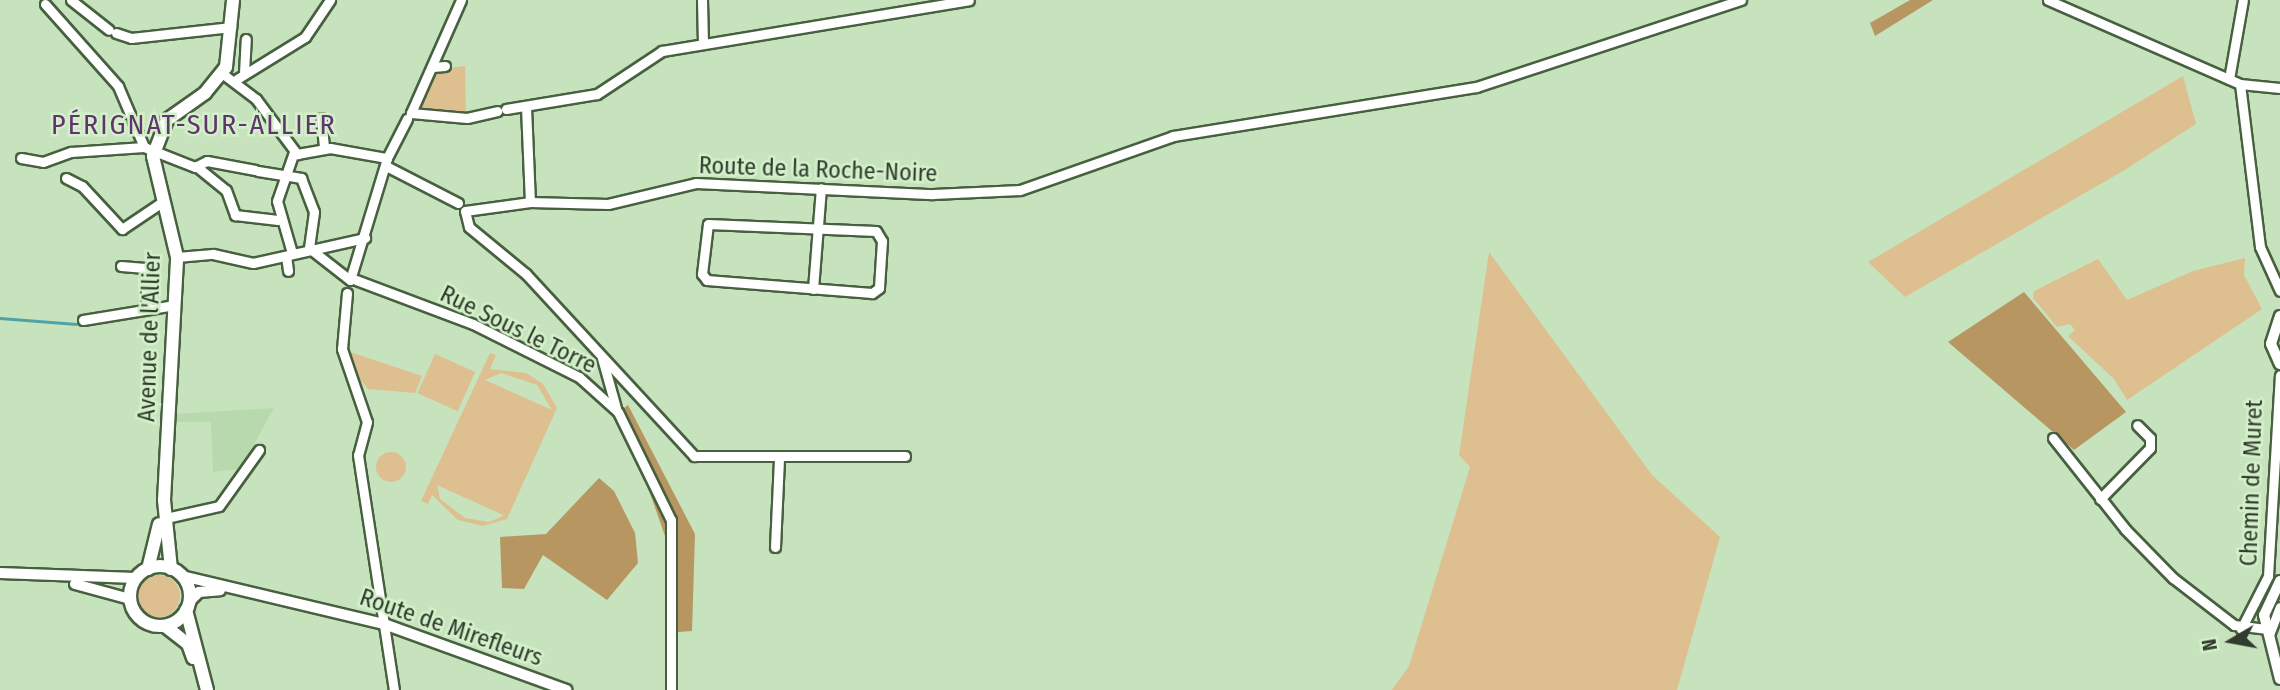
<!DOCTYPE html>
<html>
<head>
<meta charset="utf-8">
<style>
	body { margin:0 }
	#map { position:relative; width:2280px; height:690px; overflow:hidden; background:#c6e3bd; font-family:"Fira Sans Condensed",sans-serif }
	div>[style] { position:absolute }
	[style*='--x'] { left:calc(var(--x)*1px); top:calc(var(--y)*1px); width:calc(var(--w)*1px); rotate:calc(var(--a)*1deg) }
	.built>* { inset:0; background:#b8d9ad }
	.green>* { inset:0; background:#debf90; transform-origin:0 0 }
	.round { border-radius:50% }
	.forest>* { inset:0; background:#b79661 }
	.stream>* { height:2.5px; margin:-1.25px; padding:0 1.25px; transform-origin:1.25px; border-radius:1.25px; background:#4fa3a6 }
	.roads { filter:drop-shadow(2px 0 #47603f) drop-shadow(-2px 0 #47603f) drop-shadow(0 2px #47603f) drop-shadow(0 -2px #47603f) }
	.minor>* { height:9px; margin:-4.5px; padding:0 4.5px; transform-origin:4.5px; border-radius:4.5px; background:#fff }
	.tertiary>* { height:10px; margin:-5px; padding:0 5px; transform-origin:5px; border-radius:5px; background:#fff }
	.secondary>* { height:12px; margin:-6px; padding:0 6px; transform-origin:6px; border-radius:6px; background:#fff }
	.secondary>.ring { margin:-6px; padding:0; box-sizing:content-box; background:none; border:12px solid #fff; border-radius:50% }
	span { translate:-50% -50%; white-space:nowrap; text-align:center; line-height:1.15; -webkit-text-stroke:5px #d3f0ca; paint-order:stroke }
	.street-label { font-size:24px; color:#313c2d }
	.quarter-label { font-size:28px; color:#60356c; letter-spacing:2px }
	.north { position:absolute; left:2196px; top:606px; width:70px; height:70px; -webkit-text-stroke:5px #d3f0ca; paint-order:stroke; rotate:260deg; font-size:19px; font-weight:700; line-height:28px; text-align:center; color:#313c2d }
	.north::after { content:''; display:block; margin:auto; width:24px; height:32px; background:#313c2d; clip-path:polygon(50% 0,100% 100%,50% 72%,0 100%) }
</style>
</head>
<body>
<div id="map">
	<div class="built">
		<div style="clip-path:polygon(274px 408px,240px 469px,213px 472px,211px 422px,176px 422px,176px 414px)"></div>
	</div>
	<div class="green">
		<div style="clip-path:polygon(465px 66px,466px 115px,419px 110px,438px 69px)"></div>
		<div style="clip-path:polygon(2183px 76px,2196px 124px,2123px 171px,1905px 297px,1868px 262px)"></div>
		<div style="clip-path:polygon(1489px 252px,1652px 475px,1720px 537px,1677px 690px,1392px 690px,1409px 666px,1470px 467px,1459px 455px)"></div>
		<div style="clip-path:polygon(2245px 258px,2244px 275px,2262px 309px,2127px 400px,2114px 379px,2068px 336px,2075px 330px,2070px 324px,2057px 327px,2033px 298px,2034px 291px,2098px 259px,2127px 300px,2193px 271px)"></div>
		<div style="clip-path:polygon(347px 351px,422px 376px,415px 393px,368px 389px,351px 368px)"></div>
		<div style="clip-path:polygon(evenodd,490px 353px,496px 355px,490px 369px,526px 373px,543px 384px,557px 408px,507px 519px,483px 526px,458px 520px,432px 495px,428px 504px,421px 501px,490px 353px,501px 373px,537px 385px,552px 410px,485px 380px,501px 373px,490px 353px,437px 485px,503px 515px,503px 516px,489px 522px,465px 518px,440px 499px,437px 485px)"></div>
		<div style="left:435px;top:354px;width:44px;height:43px;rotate:24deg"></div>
		<div class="round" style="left:376px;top:452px;width:30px;height:30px"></div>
		<div class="round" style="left:138px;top:575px;width:42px;height:42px"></div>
	</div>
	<div class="forest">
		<div style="clip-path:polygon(1910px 0,1933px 0,1875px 36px,1870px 23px)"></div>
		<div style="clip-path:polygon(2024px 292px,2126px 412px,2074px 450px,1948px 342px)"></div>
		<div style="clip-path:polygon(628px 405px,695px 534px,692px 631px,667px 633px,665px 536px,621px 410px)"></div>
		<div style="clip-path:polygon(599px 478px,614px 491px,635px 533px,638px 563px,607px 600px,543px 555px,524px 589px,502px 588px,500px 537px,546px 534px)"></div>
	</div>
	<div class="stream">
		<div style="--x:0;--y:318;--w:76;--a:4.5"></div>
	</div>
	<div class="roads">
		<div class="minor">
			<div style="--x:71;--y:0;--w:48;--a:38.3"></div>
			<div style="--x:461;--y:0;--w:124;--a:113.9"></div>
			<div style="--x:411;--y:113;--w:56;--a:5.1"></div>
			<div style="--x:467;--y:118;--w:31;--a:-13"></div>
			<div style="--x:702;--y:0;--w:44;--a:88.7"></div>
			<div style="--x:2048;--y:0;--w:210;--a:23.6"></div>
			<div style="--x:2240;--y:84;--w:40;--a:5.7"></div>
			<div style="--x:45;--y:4;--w:110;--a:48.3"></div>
			<div style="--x:118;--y:86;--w:66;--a:66.9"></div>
			<div style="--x:116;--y:33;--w:16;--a:18"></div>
			<div style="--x:131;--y:38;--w:101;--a:-6.3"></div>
			<div style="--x:433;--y:67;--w:12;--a:-5"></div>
			<div style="--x:244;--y:73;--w:34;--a:-87"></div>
			<div style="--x:223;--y:74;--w:41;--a:37.1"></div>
			<div style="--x:256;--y:99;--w:69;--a:53.3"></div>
			<div style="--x:297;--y:154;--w:34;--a:-10"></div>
			<div style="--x:330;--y:148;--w:58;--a:10"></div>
			<div style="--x:237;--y:79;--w:80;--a:-31.7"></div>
			<div style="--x:305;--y:37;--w:45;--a:-56"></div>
			<div style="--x:2229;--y:79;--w:80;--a:-80"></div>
			<div style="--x:2240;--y:84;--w:164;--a:83"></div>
			<div style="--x:2260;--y:247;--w:48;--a:65.6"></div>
			<div style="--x:526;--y:107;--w:95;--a:87.6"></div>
			<div style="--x:506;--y:109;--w:92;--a:-9.4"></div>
			<div style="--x:597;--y:94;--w:78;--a:-33.5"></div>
			<div style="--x:662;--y:51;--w:311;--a:-9.4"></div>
			<div style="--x:321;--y:118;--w:31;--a:84"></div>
			<div style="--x:21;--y:158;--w:22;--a:10"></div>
			<div style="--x:43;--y:162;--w:30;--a:-20"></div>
			<div style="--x:71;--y:152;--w:73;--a:-3.9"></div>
			<div style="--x:144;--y:147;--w:55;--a:21.4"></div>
			<div style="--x:195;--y:167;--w:13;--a:-27"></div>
			<div style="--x:207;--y:161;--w:49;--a:10.6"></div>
			<div style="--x:196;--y:166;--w:38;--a:39"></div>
			<div style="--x:226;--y:190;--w:27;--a:70"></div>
			<div style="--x:235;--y:215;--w:43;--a:6.6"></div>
			<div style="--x:386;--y:166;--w:81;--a:27.2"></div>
			<div style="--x:258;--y:171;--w:44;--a:9.2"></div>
			<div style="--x:301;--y:178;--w:36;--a:69"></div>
			<div style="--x:314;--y:212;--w:36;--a:98"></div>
			<div style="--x:66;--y:178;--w:18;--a:27"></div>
			<div style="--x:82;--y:186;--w:59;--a:47.1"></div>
			<div style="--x:122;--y:229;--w:48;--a:-34"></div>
			<div style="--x:708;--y:224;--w:168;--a:2.4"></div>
			<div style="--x:876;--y:231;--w:12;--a:59"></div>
			<div style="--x:882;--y:241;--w:47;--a:93.7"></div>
			<div style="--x:879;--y:288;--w:9;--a:144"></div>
			<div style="--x:872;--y:293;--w:166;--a:-175.5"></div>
			<div style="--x:707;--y:280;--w:8;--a:-130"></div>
			<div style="--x:702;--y:274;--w:50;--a:-83.2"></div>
			<div style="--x:309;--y:248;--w:52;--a:38"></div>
			<div style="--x:350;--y:280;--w:127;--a:-73.1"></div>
			<div style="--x:387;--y:158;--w:44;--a:-62.9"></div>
			<div style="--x:292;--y:253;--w:54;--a:-106.1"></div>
			<div style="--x:277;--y:201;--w:52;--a:-70.9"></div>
			<div style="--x:286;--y:256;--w:15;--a:82"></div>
			<div style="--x:177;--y:257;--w:36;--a:-5"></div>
			<div style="--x:213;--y:254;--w:41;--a:12.7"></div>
			<div style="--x:253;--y:263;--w:115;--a:-12.6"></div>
			<div style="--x:121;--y:266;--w:24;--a:5"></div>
			<div style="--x:145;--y:268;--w:41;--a:87.2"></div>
			<div style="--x:356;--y:280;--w:125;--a:20.6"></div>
			<div style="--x:473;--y:324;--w:119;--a:26.6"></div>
			<div style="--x:579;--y:377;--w:52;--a:41.9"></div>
			<div style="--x:618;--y:412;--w:120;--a:63.9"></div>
			<div style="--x:671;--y:520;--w:170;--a:90"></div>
			<div style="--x:813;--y:289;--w:101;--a:-85.5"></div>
			<div style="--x:347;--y:293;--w:56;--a:95.1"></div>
			<div style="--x:342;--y:349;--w:77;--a:71.1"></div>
			<div style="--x:367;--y:422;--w:34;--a:105"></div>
			<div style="--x:358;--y:455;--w:238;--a:81.3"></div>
			<div style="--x:83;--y:320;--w:93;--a:-9.3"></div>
			<div style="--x:602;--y:358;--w:52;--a:74.4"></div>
			<div style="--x:2053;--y:438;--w:116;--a:51.6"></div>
			<div style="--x:2125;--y:529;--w:69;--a:45.6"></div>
			<div style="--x:2173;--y:578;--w:77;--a:37.6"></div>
			<div style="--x:2234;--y:625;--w:32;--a:7"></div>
			<div style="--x:905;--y:456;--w:211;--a:180"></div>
			<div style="--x:694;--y:456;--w:248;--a:-132.7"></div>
			<div style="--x:526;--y:274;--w:74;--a:-140.5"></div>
			<div style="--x:469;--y:227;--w:16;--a:-104"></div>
			<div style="--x:465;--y:211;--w:66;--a:-7.9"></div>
			<div style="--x:530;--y:202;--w:78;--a:1.5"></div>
			<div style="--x:608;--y:204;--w:90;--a:-13.4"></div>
			<div style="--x:696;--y:183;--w:237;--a:2.7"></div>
			<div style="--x:933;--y:194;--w:87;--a:-2.6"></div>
			<div style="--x:1020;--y:190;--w:162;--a:-19.4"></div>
			<div style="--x:1173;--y:136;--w:307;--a:-9.2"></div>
			<div style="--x:1476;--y:87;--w:279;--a:-18.2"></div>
			<div style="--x:2100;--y:499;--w:71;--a:-45.6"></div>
			<div style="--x:2150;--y:448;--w:10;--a:-90"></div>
			<div style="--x:2150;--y:438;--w:18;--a:-135"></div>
			<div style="--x:166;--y:518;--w:54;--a:-12.8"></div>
			<div style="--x:219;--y:506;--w:69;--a:-54.5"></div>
			<div style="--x:775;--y:547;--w:88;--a:-87.4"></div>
			<div style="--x:2241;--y:629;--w:59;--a:-63"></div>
			<div style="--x:2268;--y:576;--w:201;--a:-86.6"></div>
			<div style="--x:2269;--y:635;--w:30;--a:-69"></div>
		</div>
		<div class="tertiary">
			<div style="--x:2280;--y:316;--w:29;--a:108"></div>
			<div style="--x:2271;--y:344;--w:22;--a:66"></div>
			<div style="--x:0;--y:573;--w:136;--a:2.1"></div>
			<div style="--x:182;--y:576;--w:208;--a:13.4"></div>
			<div style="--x:384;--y:624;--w:194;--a:19.9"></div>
			<div style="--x:2280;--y:581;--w:38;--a:115"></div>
			<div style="--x:2264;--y:615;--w:66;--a:76"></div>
			<div style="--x:75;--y:584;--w:57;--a:15.3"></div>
			<div style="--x:189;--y:602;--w:14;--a:-45"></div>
			<div style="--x:199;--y:592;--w:21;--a:-5"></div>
		</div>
		<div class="secondary">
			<div class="ring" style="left:130px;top:566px;width:48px;height:48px"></div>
			<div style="--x:148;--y:569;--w:46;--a:-76.3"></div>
			<div style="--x:171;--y:569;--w:69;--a:-95.8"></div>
			<div style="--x:164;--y:500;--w:243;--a:-86.9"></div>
			<div style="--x:177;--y:257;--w:104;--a:-103.4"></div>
			<div style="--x:153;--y:156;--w:39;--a:-69"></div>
			<div style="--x:167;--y:120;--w:47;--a:-35.4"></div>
			<div style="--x:205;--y:93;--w:33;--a:-51"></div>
			<div style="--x:226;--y:67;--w:67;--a:-84"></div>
			<div style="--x:186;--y:610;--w:83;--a:75.3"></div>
			<div style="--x:165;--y:626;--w:29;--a:38"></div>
			<div style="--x:188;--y:644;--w:15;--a:70"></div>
		</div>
	</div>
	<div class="street-label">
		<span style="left:818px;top:170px;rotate:2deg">Route de la Roche-Noire</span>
		<span style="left:518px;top:330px;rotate:26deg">Rue Sous le Torre</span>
		<span style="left:150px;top:337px;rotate:-88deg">Avenue de l'Allier</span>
		<span style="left:2252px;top:483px;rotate:-88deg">Chemin de Muret</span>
		<span style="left:451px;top:628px;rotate:19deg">Route de Mirefleurs</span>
	</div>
	<div class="quarter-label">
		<span style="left:194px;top:125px">PÉRIGNAT-SUR-ALLIER</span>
	</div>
	<div class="north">N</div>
</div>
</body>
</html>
